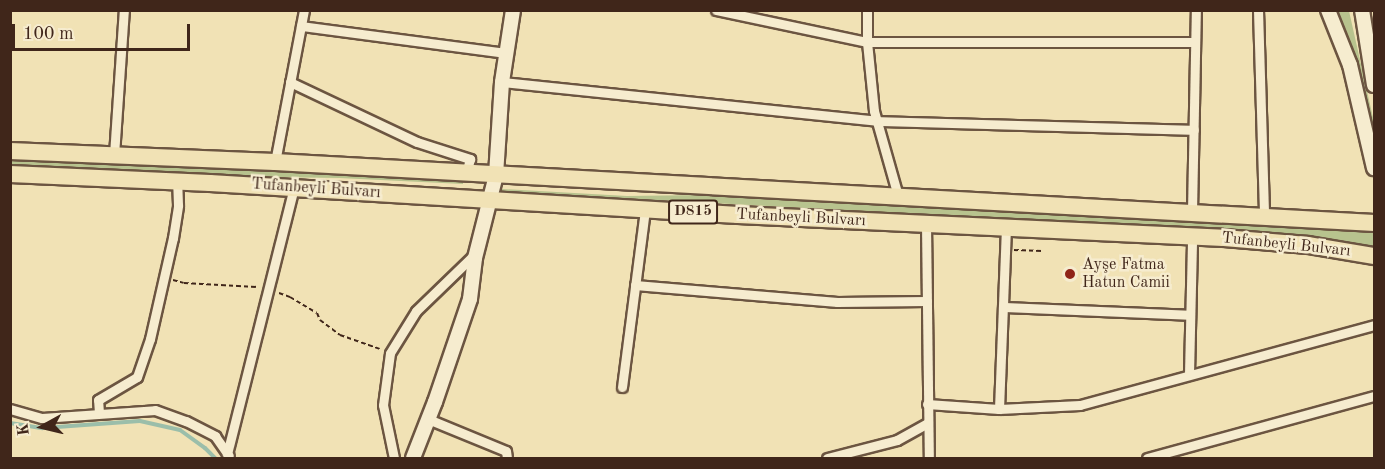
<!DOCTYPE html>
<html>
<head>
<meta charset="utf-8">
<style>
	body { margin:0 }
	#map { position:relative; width:1385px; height:469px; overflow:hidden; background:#f1e2b5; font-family:"Old Standard TT",serif }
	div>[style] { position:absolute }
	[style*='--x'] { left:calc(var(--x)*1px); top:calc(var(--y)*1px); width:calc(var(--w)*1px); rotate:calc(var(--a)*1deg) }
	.green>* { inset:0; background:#b8c38e }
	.stream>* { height:4px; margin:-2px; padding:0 2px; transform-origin:2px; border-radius:2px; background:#9bbeaa }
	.path>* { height:2px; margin-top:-1px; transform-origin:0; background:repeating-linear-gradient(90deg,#40261a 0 4.5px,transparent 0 7.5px) }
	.roads { filter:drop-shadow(2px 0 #6c5541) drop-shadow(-2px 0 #6c5541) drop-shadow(0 2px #6c5541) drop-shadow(0 -2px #6c5541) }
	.street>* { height:9px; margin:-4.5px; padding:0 4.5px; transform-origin:4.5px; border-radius:4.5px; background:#f6eccf }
	.secondary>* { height:14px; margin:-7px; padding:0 7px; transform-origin:7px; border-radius:7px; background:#f6eccf }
	.highway>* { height:16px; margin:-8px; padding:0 8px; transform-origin:8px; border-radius:8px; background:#f1e2b5 }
	.dots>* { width:16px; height:16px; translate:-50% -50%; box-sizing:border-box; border:3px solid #f6eccf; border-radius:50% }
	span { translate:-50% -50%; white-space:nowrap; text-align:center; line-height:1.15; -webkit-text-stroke:5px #f6eccf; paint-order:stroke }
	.shield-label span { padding:2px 4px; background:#f6eccf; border:2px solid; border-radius:4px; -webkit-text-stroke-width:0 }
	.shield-label { font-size:15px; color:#40261a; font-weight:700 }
	.street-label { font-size:16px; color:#40261a }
	.poi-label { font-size:16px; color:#40261a }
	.left { translate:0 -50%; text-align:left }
	.frame { position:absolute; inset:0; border:12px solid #40261a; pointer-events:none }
	.north { position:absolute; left:12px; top:397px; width:60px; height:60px; -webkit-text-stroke:4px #f6eccf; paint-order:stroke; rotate:262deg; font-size:16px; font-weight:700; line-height:24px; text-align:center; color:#40261a }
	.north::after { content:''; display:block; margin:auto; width:21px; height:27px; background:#40261a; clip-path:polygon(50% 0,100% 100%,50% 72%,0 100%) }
	.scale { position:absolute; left:12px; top:24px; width:178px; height:27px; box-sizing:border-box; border:3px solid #40261a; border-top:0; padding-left:8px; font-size:18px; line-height:21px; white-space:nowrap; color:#40261a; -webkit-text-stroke:4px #f6eccf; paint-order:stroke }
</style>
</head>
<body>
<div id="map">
	<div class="green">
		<div style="clip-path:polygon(1338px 11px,1349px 11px,1374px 122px,1374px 141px,1354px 54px)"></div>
		<div style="clip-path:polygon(11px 159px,266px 170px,463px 182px,463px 184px,339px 178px,268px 177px,11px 166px)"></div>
		<div style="clip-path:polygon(502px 189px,627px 196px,704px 195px,1374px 230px,1374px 247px,1240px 231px,502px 192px)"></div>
	</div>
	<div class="stream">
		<div style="--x:10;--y:423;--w:33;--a:9"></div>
		<div style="--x:43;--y:428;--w:97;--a:-4.1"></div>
		<div style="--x:140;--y:421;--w:41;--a:12.7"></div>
		<div style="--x:180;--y:430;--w:31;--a:36"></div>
		<div style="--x:205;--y:448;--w:14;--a:45"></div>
	</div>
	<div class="path">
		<div style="--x:1014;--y:250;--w:28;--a:2"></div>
		<div style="--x:173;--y:280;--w:11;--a:15"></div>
		<div style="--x:184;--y:283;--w:75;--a:3.1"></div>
		<div style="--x:279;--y:293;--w:12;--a:20"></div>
		<div style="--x:290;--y:297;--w:31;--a:31"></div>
		<div style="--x:317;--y:313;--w:8;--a:67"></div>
		<div style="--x:320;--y:320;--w:25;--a:37"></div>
		<div style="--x:340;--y:335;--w:42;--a:19.3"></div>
	</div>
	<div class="roads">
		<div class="street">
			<div style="--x:716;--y:10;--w:154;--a:12"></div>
			<div style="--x:867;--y:42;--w:328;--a:0"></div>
			<div style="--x:867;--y:10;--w:32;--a:90"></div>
			<div style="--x:867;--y:42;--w:69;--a:84.2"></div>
			<div style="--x:874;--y:111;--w:88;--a:74.2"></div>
			<div style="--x:1258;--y:10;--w:206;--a:88.3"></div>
			<div style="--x:301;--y:26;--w:208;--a:7.5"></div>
			<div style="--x:290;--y:82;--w:140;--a:25.3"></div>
			<div style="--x:417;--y:142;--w:56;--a:17.8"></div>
			<div style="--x:470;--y:159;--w:15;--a:106"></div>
			<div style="--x:502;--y:82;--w:377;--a:5.9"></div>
			<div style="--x:877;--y:121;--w:317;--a:1.6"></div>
			<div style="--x:114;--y:155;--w:145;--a:-86.1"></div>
			<div style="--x:275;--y:162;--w:155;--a:-79.2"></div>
			<div style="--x:1192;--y:212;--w:202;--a:-88.9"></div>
			<div style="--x:926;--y:224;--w:234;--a:89.3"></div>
			<div style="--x:635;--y:285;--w:203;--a:4.8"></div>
			<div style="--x:837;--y:302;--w:90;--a:-0.6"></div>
			<div style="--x:1003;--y:307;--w:187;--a:2.4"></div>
			<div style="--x:1189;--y:374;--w:137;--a:-88.7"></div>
			<div style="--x:622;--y:387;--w:179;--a:-82.6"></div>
			<div style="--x:927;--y:404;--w:72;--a:4"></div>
			<div style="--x:999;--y:409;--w:81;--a:-2.8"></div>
			<div style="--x:1080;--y:405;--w:305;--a:-15.2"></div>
			<div style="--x:10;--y:409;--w:33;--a:16"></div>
			<div style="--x:42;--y:418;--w:113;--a:-4"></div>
			<div style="--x:155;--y:410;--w:33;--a:20"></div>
			<div style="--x:186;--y:421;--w:33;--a:27"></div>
			<div style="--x:215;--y:436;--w:24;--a:55"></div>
			<div style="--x:999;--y:409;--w:181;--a:-87.8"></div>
			<div style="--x:99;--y:413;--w:13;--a:-94"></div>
			<div style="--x:98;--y:400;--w:45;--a:-30.5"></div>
			<div style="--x:137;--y:377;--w:40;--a:-71.1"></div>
			<div style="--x:150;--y:339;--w:104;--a:-77.2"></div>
			<div style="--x:173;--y:238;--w:33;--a:-81"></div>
			<div style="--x:178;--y:205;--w:24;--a:-92"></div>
			<div style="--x:428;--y:419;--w:84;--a:22.3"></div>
			<div style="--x:506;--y:451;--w:7;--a:82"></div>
			<div style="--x:227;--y:454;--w:275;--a:-75.9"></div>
			<div style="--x:394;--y:458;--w:54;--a:-101.7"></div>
			<div style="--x:383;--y:405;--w:52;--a:-82.3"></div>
			<div style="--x:390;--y:353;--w:49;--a:-58.2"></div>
			<div style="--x:416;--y:311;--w:83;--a:-44"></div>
			<div style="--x:827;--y:458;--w:72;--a:-14.4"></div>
			<div style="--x:897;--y:440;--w:35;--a:-29"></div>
			<div style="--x:1147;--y:458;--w:235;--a:-15.3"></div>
		</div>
		<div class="secondary">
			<div style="--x:1328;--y:10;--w:59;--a:68.2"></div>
			<div style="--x:1350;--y:65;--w:106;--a:76.9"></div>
			<div style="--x:1362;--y:10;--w:76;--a:80.9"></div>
			<div style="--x:413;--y:458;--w:60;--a:-68.6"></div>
			<div style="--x:435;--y:402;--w:109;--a:-71.2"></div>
			<div style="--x:470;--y:299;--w:41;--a:-83"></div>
			<div style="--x:475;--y:258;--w:86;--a:-75.8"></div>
			<div style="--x:496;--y:175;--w:93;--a:-86.3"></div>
			<div style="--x:502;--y:82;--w:73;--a:-81.3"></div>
		</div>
		<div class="highway">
			<div style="--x:10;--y:151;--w:265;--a:2.4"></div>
			<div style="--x:275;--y:162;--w:1101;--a:3.18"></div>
			<div style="--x:10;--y:174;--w:200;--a:2.6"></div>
			<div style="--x:210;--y:183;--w:529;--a:3.47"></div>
			<div style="--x:738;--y:215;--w:487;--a:2.7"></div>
			<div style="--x:1224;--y:238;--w:84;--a:4.8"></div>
			<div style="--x:1308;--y:245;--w:67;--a:9.5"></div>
		</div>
	</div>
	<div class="dots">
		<div style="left:1070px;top:274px;background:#8f2418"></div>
	</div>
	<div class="shield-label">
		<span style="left:693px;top:212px">D815</span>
	</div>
	<div class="street-label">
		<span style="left:316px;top:189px;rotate:4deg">Tufanbeyli Bulvarı</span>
		<span style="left:801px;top:218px;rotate:3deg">Tufanbeyli Bulvarı</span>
		<span style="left:1286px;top:245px;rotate:6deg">Tufanbeyli Bulvarı</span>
	</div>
	<div class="poi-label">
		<span class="left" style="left:1082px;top:274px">Ayşe Fatma<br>Hatun Camii</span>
	</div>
	<div class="frame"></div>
	<div class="north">K</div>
	<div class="scale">100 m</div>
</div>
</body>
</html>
